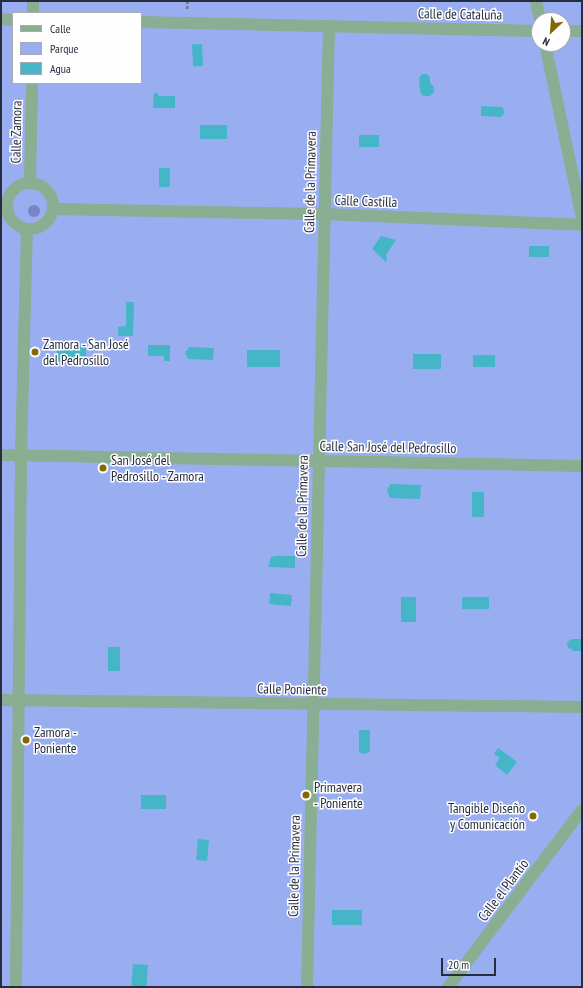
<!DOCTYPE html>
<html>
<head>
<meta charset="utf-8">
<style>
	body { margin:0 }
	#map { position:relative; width:583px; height:988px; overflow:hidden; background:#d3dcf8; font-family:"PT Sans Narrow",sans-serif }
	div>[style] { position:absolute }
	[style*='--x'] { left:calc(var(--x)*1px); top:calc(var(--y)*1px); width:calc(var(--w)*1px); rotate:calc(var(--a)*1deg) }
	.green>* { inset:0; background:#98aef1 }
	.water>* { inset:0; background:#44b6c8; transform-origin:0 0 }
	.path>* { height:2.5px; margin-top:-1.25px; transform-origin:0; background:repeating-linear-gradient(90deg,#757c93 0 3px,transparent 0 5px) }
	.street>* { height:12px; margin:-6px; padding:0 6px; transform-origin:6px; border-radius:6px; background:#8aae91 }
	.street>.ring { margin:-6px; padding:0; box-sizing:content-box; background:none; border:12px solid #8aae91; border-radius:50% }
	.trees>* { width:12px; height:12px; margin:-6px; border-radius:50%; background:#7784c6 }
	.dots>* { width:11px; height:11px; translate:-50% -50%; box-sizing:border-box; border:2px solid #fefefe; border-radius:50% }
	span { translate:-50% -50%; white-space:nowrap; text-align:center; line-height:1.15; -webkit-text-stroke:3px #fefefe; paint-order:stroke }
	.street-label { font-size:14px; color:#272d3f }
	.poi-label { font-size:14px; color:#272d3f }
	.left { translate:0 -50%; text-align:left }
	.right { translate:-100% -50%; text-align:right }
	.frame { position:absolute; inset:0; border:2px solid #272d3f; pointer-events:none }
	.legend { position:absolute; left:12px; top:12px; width:130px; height:72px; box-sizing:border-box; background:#fefefe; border:1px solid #a8aab2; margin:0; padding:5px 7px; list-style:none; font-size:12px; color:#272d3f }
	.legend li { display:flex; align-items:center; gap:8px; height:20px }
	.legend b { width:20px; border:1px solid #a8aab2 }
	.north { position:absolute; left:531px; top:12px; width:40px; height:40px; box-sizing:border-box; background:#fefefe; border:1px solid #a8aab2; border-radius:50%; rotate:206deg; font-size:11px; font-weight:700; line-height:16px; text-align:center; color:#272d3f }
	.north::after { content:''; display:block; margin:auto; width:14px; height:18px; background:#846801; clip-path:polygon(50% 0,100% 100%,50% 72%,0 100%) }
	.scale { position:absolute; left:441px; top:958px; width:55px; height:18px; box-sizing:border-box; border:2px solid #272d3f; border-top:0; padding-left:5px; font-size:12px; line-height:14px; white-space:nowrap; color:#272d3f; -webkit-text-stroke:3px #fefefe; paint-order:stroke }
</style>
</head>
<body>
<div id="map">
	<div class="green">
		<div style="clip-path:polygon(evenodd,1px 1px,582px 1px,582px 987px,1px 987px,1px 1px,13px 13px,141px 13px,141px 83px,13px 83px,13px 13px,1px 1px,539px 20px,563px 20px,563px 44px,539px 44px,539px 20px)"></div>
	</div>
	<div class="water">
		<div style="left:202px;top:44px;width:22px;height:10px;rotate:87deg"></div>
		<div style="clip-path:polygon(422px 74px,427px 74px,430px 77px,430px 83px,434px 87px,434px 92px,430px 96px,423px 96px,420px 92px,419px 78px)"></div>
		<div style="clip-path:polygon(154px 93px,157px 93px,159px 96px,175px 96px,175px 108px,153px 108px)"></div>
		<div style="clip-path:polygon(481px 106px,502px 107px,505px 112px,501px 117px,481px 116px)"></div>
		<div style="left:227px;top:125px;width:14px;height:27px;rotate:90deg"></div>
		<div style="left:359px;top:135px;width:20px;height:12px"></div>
		<div style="left:159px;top:168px;width:11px;height:19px"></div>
		<div style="clip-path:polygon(381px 236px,396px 240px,386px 255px,387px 260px,386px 262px,372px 249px)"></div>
		<div style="left:529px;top:246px;width:20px;height:11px"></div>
		<div style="clip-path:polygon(126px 302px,134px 302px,133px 336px,118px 336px,118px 327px,126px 326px)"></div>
		<div style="clip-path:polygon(148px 345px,170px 345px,170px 361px,164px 361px,164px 356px,148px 356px)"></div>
		<div style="left:57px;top:347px;width:29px;height:14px"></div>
		<div style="clip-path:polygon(189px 347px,214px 348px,213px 360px,188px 359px,185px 353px)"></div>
		<div style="left:280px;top:350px;width:17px;height:33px;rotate:90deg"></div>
		<div style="left:413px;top:354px;width:28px;height:15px"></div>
		<div style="left:473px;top:355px;width:22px;height:12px"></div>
		<div style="clip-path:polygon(390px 484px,421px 485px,420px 499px,390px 498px,387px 490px)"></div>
		<div style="left:484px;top:492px;width:25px;height:12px;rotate:90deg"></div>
		<div style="clip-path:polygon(276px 556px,295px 556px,295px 568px,268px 567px,271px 557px)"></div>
		<div style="left:270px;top:593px;width:22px;height:11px;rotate:5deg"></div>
		<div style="left:401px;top:597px;width:15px;height:25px"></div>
		<div style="left:462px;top:597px;width:27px;height:12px"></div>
		<div style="clip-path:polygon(572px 639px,582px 639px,582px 651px,572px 651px,572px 649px,568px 648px,567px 642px)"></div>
		<div style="left:108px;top:647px;width:12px;height:24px"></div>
		<div style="clip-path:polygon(359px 730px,370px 730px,370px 752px,364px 754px,359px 752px)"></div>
		<div style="clip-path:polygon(498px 748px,517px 762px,507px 775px,495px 765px,500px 758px,494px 754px)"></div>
		<div style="left:166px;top:795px;width:14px;height:25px;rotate:90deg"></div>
		<div style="left:198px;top:839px;width:11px;height:21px;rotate:5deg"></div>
		<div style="left:362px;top:910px;width:15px;height:30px;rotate:90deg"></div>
		<div style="left:133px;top:964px;width:15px;height:23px;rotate:4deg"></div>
	</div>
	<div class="path">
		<div style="--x:187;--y:9;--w:8;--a:-90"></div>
	</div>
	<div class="street">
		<div style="--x:536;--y:1;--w:19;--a:78"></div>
		<div style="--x:33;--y:13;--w:12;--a:-90"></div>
		<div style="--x:1;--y:19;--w:12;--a:5"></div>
		<div style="--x:141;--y:22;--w:398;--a:1.3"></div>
		<div style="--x:563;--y:31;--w:19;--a:0"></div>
		<div style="--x:545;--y:44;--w:178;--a:78"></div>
		<div style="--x:30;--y:182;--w:99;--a:-88.8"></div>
		<div class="ring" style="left:7px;top:183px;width:34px;height:34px"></div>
		<div style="--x:54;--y:209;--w:270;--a:1.1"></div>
		<div style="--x:324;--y:214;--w:258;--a:2.4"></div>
		<div style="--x:1;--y:455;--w:581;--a:1.08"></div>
		<div style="--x:1;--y:700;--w:581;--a:0.69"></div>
		<div style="--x:16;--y:987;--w:532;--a:-89.46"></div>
		<div style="--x:21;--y:455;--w:226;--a:-88.5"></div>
		<div style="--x:307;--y:987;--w:961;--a:-88.69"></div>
		<div style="--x:448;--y:987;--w:222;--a:-52.9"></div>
	</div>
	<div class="trees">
		<div style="left:34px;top:211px"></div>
	</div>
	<div class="dots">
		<div style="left:35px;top:352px;background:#846801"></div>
		<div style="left:103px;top:468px;background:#846801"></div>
		<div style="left:26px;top:740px;background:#846801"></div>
		<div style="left:306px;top:795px;background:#846801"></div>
		<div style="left:533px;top:816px;background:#846801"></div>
	</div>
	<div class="street-label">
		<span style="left:460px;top:14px;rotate:1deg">Calle de Cataluña</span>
		<span style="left:16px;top:132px;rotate:-89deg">Calle Zamora</span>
		<span style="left:310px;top:182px;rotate:-89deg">Calle de la Primavera</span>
		<span style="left:366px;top:201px;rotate:2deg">Calle Castilla</span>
		<span style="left:388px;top:447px;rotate:1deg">Calle San José del Pedrosillo</span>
		<span style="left:302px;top:506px;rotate:-89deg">Calle de la Primavera</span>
		<span style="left:292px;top:689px;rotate:1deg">Calle Poniente</span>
		<span style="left:294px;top:866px;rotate:-89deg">Calle de la Primavera</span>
		<span style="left:503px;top:890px;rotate:-53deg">Calle el Plantío</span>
	</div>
	<div class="poi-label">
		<span class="left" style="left:43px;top:352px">Zamora - San José<br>del Pedrosillo</span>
		<span class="left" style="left:111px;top:468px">San José del<br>Pedrosillo - Zamora</span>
		<span class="left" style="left:34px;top:740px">Zamora -<br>Poniente</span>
		<span class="left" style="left:314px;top:795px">Primavera<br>- Poniente</span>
		<span class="right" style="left:525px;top:816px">Tangible Diseño<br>y Comunicación</span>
	</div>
	<div class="frame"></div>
	<ul class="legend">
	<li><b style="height:5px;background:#8aae91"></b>Calle</li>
	<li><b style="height:11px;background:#98aef1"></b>Parque</li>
	<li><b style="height:11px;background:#44b6c8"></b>Agua</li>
	</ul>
	<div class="north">N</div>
	<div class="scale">20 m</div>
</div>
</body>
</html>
